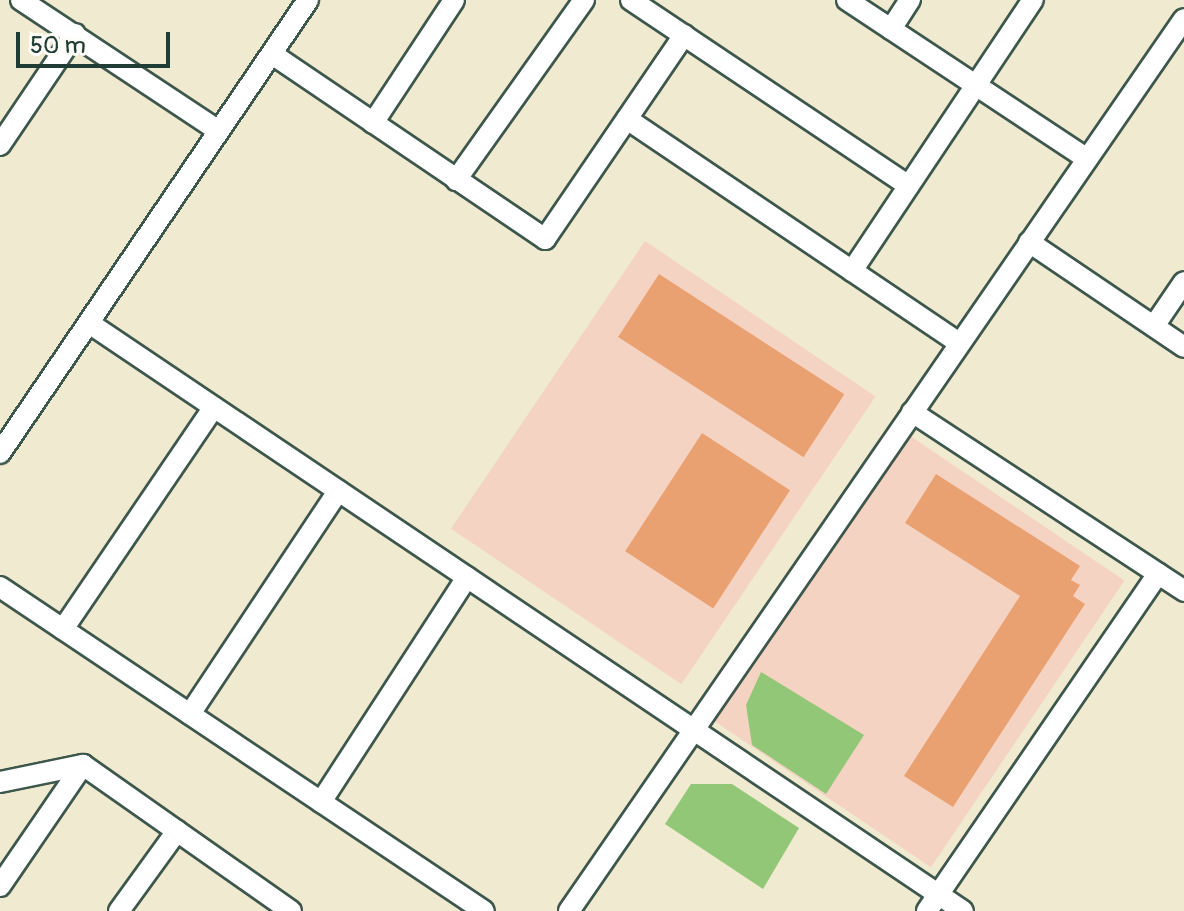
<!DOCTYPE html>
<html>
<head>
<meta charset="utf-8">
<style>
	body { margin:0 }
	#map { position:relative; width:1184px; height:911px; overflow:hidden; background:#f0ead1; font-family:Pangolin,sans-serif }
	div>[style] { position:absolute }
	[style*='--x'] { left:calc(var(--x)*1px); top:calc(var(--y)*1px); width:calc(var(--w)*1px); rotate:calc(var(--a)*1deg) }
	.built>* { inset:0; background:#f5d3c2; transform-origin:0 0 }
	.green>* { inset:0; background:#93c778 }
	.building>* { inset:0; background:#eaa171; transform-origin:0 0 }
	.roads { filter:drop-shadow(2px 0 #3e574c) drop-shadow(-2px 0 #3e574c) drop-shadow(0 2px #3e574c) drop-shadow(0 -2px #3e574c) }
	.street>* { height:20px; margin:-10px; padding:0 10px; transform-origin:10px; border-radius:10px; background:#fff }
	span { translate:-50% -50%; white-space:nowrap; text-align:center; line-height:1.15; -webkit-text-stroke:6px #fdfcf7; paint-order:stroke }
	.scale { position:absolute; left:16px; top:32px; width:154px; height:36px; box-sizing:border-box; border:4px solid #1f3d34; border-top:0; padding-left:10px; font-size:24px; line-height:28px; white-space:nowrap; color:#1f3d34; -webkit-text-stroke:6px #fdfcf7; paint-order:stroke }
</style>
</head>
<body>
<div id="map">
	<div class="built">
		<div style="left:645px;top:241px;width:278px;height:347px;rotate:34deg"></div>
		<div style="left:894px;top:425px;width:278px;height:346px;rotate:34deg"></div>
	</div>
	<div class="green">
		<div style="clip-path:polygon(761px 672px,864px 735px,826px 794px,752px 745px,746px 705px)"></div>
		<div style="clip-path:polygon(691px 784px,732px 784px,799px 828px,763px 889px,665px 824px)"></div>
	</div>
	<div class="building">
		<div style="left:659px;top:274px;width:221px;height:75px;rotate:33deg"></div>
		<div style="left:702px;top:433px;width:105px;height:141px;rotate:33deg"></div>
		<div style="clip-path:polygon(936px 474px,1080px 566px,1071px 580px,1080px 585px,1073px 596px,1085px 604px,953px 807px,904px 776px,1020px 596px,905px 523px)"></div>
	</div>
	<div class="roads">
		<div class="street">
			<div style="--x:21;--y:0;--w:237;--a:33.5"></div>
			<div style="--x:631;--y:0;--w:334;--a:33.8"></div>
			<div style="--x:847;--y:0;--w:288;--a:33.5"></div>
			<div style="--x:891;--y:29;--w:35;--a:-57"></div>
			<div style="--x:272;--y:54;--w:330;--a:34.1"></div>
			<div style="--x:545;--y:239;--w:247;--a:-55.7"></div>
			<div style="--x:627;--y:119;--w:400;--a:34"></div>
			<div style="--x:373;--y:123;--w:147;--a:-56.6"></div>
			<div style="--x:0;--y:145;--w:134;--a:-56"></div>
			<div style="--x:456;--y:180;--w:221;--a:-54.6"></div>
			<div style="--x:1029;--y:242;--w:187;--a:34.1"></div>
			<div style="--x:852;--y:271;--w:326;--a:-56.3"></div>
			<div style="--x:89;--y:323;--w:1053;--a:33.93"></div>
			<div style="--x:1154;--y:326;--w:53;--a:-55.7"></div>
			<div style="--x:912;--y:412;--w:326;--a:33.3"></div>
			<div style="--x:0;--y:453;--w:548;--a:-55.79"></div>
			<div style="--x:0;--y:587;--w:582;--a:33.8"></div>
			<div style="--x:63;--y:629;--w:268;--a:-55.8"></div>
			<div style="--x:190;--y:714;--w:268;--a:-56.4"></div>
			<div style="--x:0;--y:782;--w:85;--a:-11.6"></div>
			<div style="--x:83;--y:765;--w:254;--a:35.1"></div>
			<div style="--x:321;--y:802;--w:268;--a:-57"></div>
			<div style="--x:0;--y:886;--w:147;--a:-55.6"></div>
			<div style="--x:119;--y:911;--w:99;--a:-54.1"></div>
			<div style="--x:569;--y:911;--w:1083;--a:-55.42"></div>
			<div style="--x:927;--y:911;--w:409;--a:-55.6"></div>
		</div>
	</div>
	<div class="scale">50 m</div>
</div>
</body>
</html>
